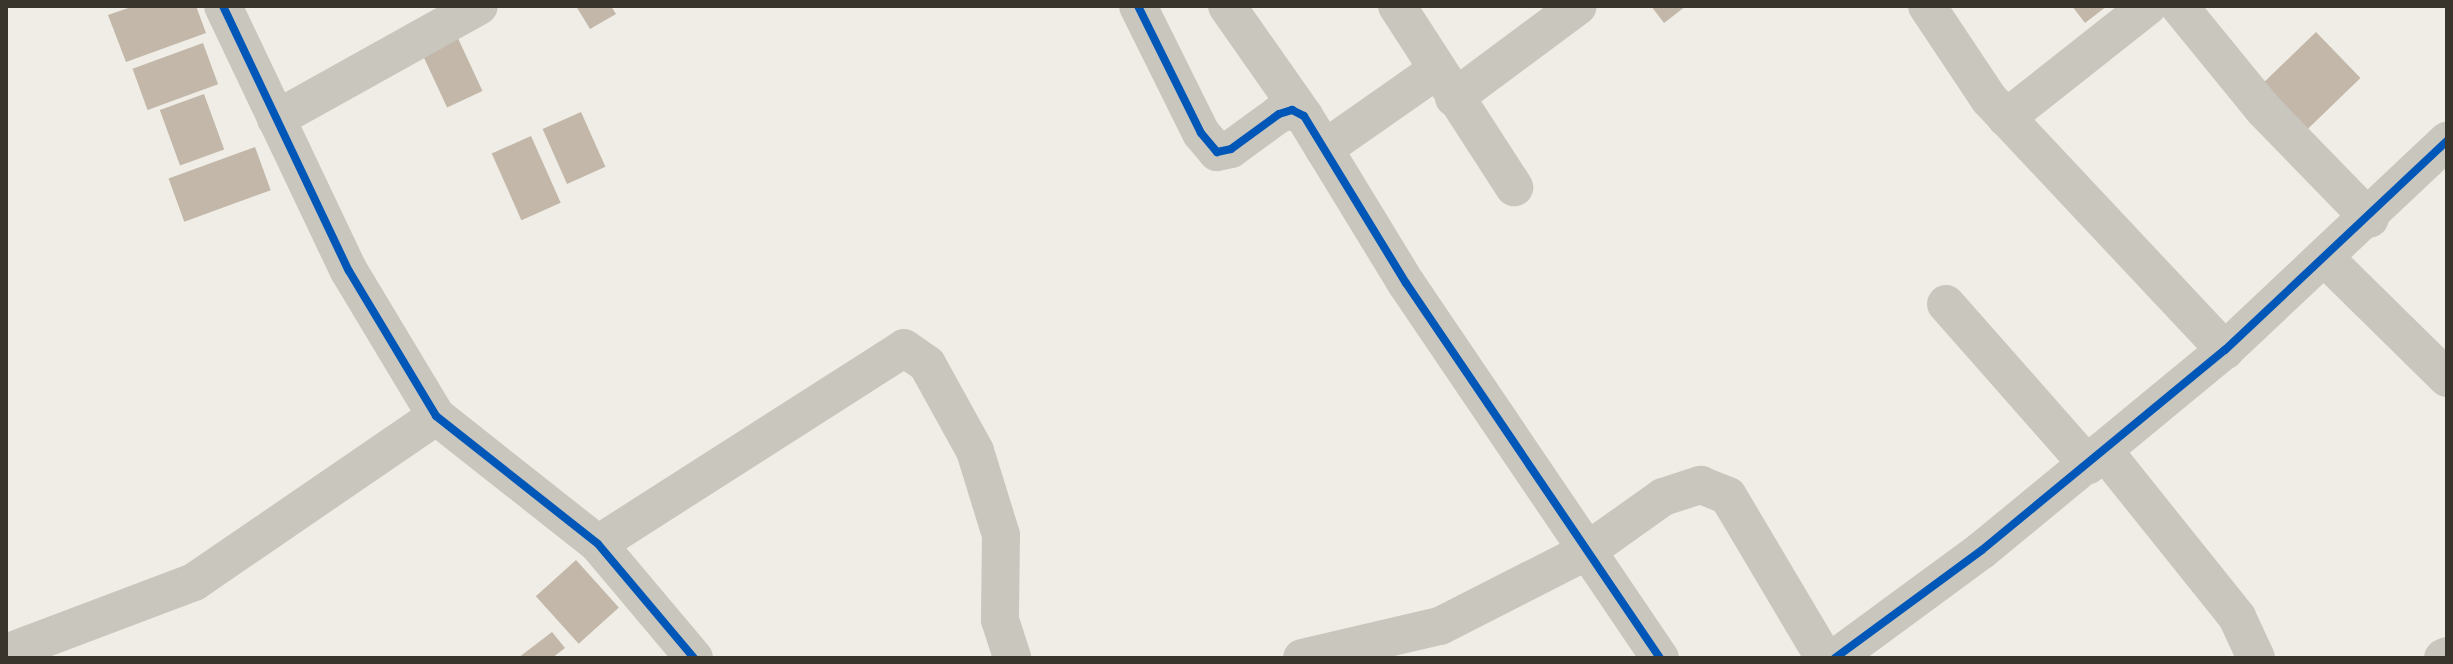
<!DOCTYPE html>
<html>
<head>
<meta charset="utf-8">
<style>
	body { margin:0 }
	#map { position:relative; width:2453px; height:664px; overflow:hidden; background:#efede6; font-family:Rubik,sans-serif }
	div>[style] { position:absolute }
	[style*='--x'] { left:calc(var(--x)*1px); top:calc(var(--y)*1px); width:calc(var(--w)*1px); rotate:calc(var(--a)*1deg) }
	.building>* { inset:0; background:#c2b7a8; transform-origin:0 0 }
	.minor>* { height:38px; margin:-19px; padding:0 19px; transform-origin:19px; border-radius:19px; background:#c9c6be }
	.cycleway>* { height:8px; margin:-4px; padding:0 4px; transform-origin:4px; border-radius:4px; background:#0057b8 }
	span { translate:-50% -50%; white-space:nowrap; text-align:center; line-height:1.15; -webkit-text-stroke:8px #faf8ee; paint-order:stroke }
	.frame { position:absolute; inset:0; border:8px solid #3a352c; pointer-events:none }
</style>
</head>
<body>
<div id="map">
	<div class="building">
		<div style="clip-path:polygon(134px 6px,196px 6px,206px 33px,126px 62px,108px 15px)"></div>
		<div style="clip-path:polygon(576px 6px,611px 6px,616px 14px,590px 29px)"></div>
		<div style="clip-path:polygon(1651px 6px,1686px 6px,1664px 23px)"></div>
		<div style="clip-path:polygon(2072px 6px,2107px 6px,2085px 23px)"></div>
		<div style="left:455px;top:32px;width:65px;height:39px;rotate:65deg"></div>
		<div style="left:2316px;top:32px;width:64px;height:78px;rotate:46deg"></div>
		<div style="left:203px;top:43px;width:44px;height:75px;rotate:70deg"></div>
		<div style="left:204px;top:94px;width:59px;height:47px;rotate:70deg"></div>
		<div style="left:581px;top:112px;width:60px;height:42px;rotate:66deg"></div>
		<div style="left:531px;top:136px;width:73px;height:43px;rotate:66deg"></div>
		<div style="left:255px;top:147px;width:46px;height:92px;rotate:70deg"></div>
		<div style="left:576px;top:560px;width:64px;height:54px;rotate:48deg"></div>
		<div style="clip-path:polygon(552px 632px,565px 648px,552px 658px,518px 658px)"></div>
	</div>
	<div class="minor">
		<div style="--x:223;--y:6;--w:293;--a:64.6"></div>
		<div style="--x:349;--y:271;--w:169;--a:59"></div>
		<div style="--x:436;--y:416;--w:206;--a:38.3"></div>
		<div style="--x:598;--y:544;--w:149;--a:49.9"></div>
		<div style="--x:1138;--y:6;--w:142;--a:63.6"></div>
		<div style="--x:1201;--y:133;--w:25;--a:50"></div>
		<div style="--x:1217;--y:152;--w:14;--a:-12"></div>
		<div style="--x:1231;--y:149;--w:59;--a:-36.1"></div>
		<div style="--x:1279;--y:114;--w:14;--a:-17"></div>
		<div style="--x:1292;--y:110;--w:13;--a:27"></div>
		<div style="--x:1304;--y:116;--w:196;--a:58.6"></div>
		<div style="--x:1406;--y:283;--w:453;--a:55.9"></div>
		<div style="--x:1227;--y:6;--w:134;--a:55"></div>
		<div style="--x:1397;--y:6;--w:216;--a:57.1"></div>
		<div style="--x:1927;--y:6;--w:112;--a:56.3"></div>
		<div style="--x:1989;--y:99;--w:345;--a:46.8"></div>
		<div style="--x:2179;--y:6;--w:133;--a:50.8"></div>
		<div style="--x:2263;--y:109;--w:153;--a:45.8"></div>
		<div style="--x:1454;--y:98;--w:154;--a:-36.6"></div>
		<div style="--x:2006;--y:118;--w:181;--a:-38.3"></div>
		<div style="--x:276;--y:119;--w:232;--a:-29.1"></div>
		<div style="--x:1324;--y:149;--w:138;--a:-35"></div>
		<div style="--x:2326;--y:259;--w:170;--a:44.5"></div>
		<div style="--x:1946;--y:304;--w:215;--a:48.6"></div>
		<div style="--x:2104;--y:451;--w:213;--a:51.3"></div>
		<div style="--x:2237;--y:617;--w:45;--a:65.1"></div>
		<div style="--x:598;--y:544;--w:363;--a:-32.6"></div>
		<div style="--x:904;--y:348;--w:28;--a:35"></div>
		<div style="--x:927;--y:364;--w:99;--a:61.1"></div>
		<div style="--x:975;--y:451;--w:88;--a:72.8"></div>
		<div style="--x:1001;--y:535;--w:85;--a:90.7"></div>
		<div style="--x:1000;--y:620;--w:40;--a:72"></div>
		<div style="--x:6;--y:653;--w:201;--a:-20.7"></div>
		<div style="--x:194;--y:582;--w:293;--a:-34.4"></div>
		<div style="--x:1302;--y:658;--w:142;--a:-13.1"></div>
		<div style="--x:1440;--y:626;--w:165;--a:-27"></div>
		<div style="--x:1587;--y:551;--w:93;--a:-35.4"></div>
		<div style="--x:1663;--y:497;--w:40;--a:-18"></div>
		<div style="--x:1701;--y:485;--w:29;--a:22"></div>
		<div style="--x:1728;--y:496;--w:188;--a:59.3"></div>
		<div style="--x:1835;--y:658;--w:182;--a:-36.3"></div>
		<div style="--x:1982;--y:550;--w:315;--a:-39.5"></div>
		<div style="--x:2225;--y:350;--w:305;--a:-43.3"></div>
		<div style="--x:2443;--y:658;--w:4;--a:-27"></div>
	</div>
	<div class="cycleway">
		<div style="--x:223;--y:6;--w:293;--a:64.6"></div>
		<div style="--x:349;--y:271;--w:169;--a:59"></div>
		<div style="--x:436;--y:416;--w:206;--a:38.3"></div>
		<div style="--x:598;--y:544;--w:149;--a:49.9"></div>
		<div style="--x:1138;--y:6;--w:142;--a:63.6"></div>
		<div style="--x:1201;--y:133;--w:25;--a:50"></div>
		<div style="--x:1217;--y:152;--w:14;--a:-12"></div>
		<div style="--x:1231;--y:149;--w:59;--a:-36.1"></div>
		<div style="--x:1279;--y:114;--w:14;--a:-17"></div>
		<div style="--x:1292;--y:110;--w:13;--a:27"></div>
		<div style="--x:1304;--y:116;--w:196;--a:58.6"></div>
		<div style="--x:1406;--y:283;--w:453;--a:55.9"></div>
		<div style="--x:1835;--y:658;--w:182;--a:-36.3"></div>
		<div style="--x:1982;--y:550;--w:315;--a:-39.5"></div>
		<div style="--x:2225;--y:350;--w:305;--a:-43.3"></div>
	</div>
	<div class="frame"></div>
</div>
</body>
</html>
